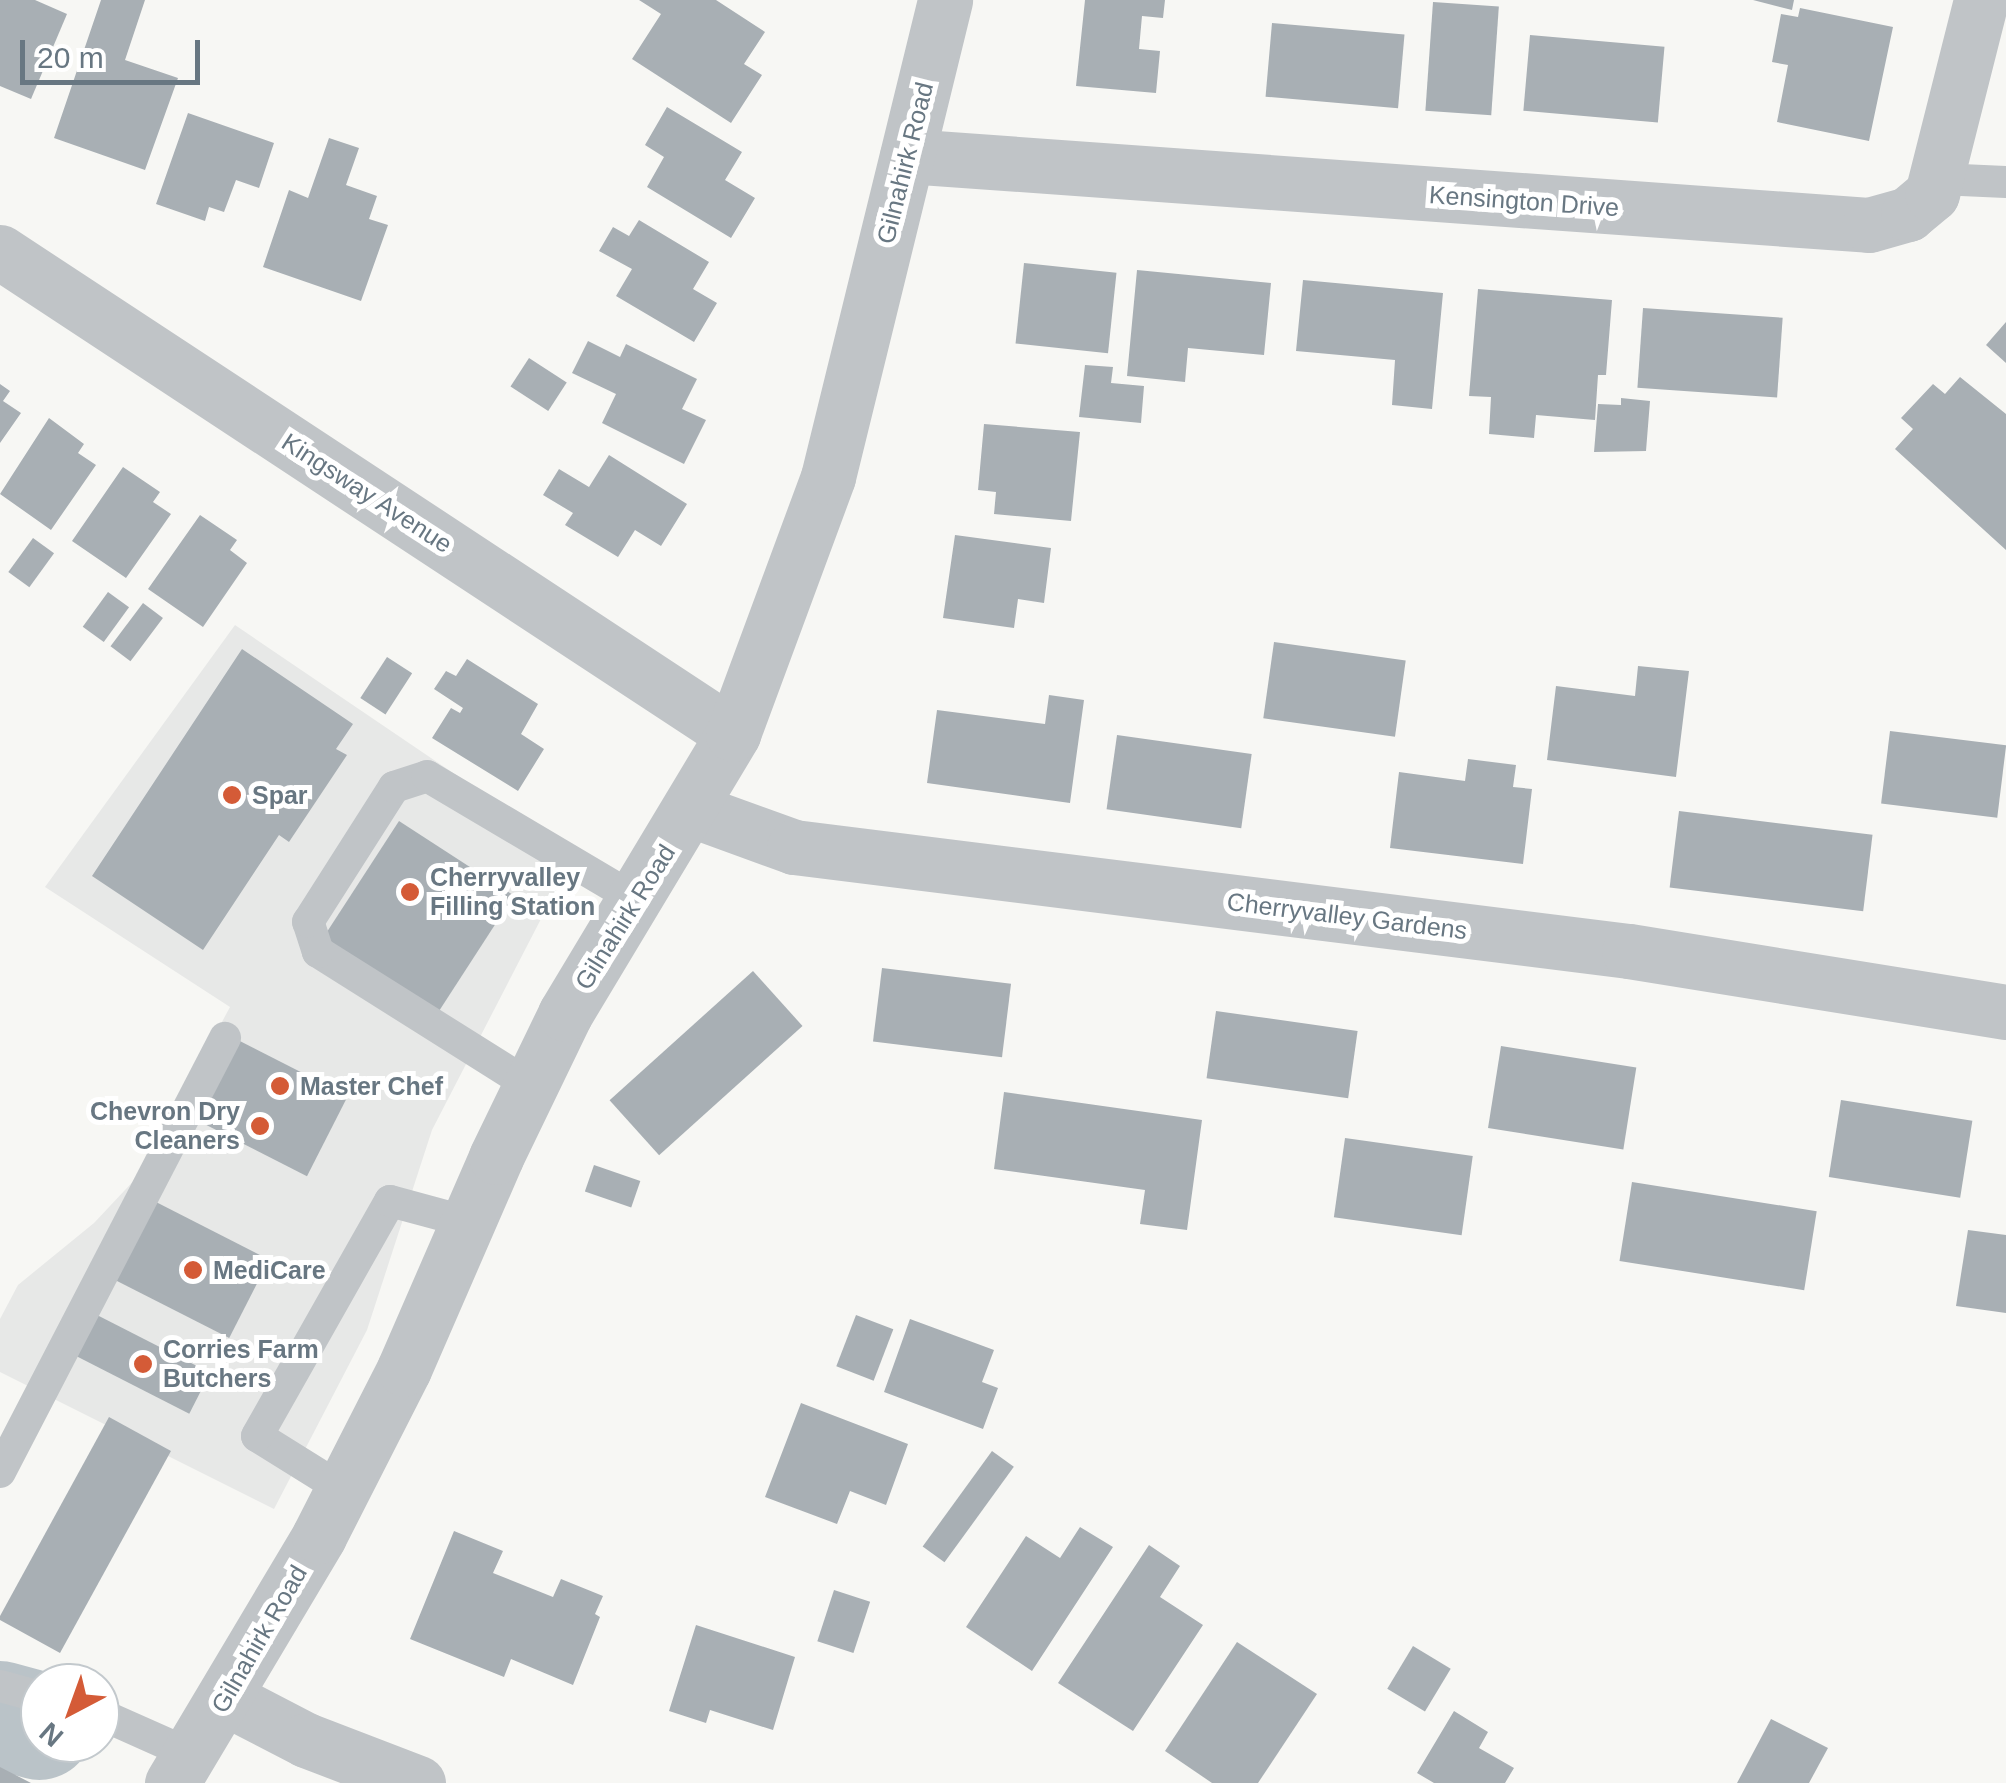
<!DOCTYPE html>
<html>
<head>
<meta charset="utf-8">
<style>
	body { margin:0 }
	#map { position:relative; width:2006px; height:1783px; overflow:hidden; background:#f7f7f4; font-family:Helvetica,sans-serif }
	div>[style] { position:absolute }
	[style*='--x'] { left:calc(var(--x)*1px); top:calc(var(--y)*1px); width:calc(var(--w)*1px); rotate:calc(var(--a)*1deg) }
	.built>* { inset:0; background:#e7e8e7 }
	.river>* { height:108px; margin:-54px; padding:0 54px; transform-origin:54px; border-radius:54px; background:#bac3c8 }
	.building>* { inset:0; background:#a8afb4; transform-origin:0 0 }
	.service>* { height:32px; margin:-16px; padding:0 16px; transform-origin:16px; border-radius:16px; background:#c0c4c7 }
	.minor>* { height:55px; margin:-27.5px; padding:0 27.5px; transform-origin:27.5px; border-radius:27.5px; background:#c0c4c7 }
	.tertiary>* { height:55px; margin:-27.5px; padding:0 27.5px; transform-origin:27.5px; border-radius:27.5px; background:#c0c4c7 }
	.dots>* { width:28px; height:28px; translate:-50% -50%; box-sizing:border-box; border:5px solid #fff; border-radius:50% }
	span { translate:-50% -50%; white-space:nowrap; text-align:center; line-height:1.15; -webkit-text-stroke:10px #fff; paint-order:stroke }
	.street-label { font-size:25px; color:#687782 }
	.poi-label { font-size:25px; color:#687782; font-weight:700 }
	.left { translate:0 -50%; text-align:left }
	.right { translate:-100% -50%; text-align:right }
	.north { position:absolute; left:20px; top:1663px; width:100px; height:100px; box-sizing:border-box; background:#fff; border:2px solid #c3c9cd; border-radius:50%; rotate:221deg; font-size:28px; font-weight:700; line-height:40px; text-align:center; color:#687782 }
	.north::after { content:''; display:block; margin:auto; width:35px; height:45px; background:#d45b37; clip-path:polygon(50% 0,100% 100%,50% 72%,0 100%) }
	.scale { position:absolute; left:20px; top:40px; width:180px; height:45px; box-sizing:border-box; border:5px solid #687782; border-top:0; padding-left:12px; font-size:30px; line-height:35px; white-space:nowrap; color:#687782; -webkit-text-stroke:8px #fff; paint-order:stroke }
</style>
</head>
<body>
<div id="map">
	<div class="built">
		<div style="clip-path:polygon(235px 625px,574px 855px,432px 1130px,367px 1330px,274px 1509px,0 1372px,0 1319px,18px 1285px,94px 1223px,140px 1174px,230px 1007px,45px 887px)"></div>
	</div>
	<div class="river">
		<div style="--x:0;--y:1715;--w:41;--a:15.4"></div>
	</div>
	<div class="building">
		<div style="clip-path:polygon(0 0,35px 0,67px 14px,31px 99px,0 86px)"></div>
		<div style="clip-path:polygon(101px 0,145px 0,125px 60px,178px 78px,145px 170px,54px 138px)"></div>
		<div style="clip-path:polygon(639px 0,716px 0,765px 32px,744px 64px,762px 75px,731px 123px,632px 59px,661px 14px)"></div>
		<div style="clip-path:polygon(1085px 0,1165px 0,1163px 18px,1142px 16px,1139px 49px,1160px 51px,1156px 93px,1076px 86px)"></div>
		<div style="clip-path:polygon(1753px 0,1794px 0,1792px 10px)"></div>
		<div style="left:1433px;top:2px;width:66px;height:109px;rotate:4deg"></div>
		<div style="clip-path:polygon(1800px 8px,1893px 27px,1869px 141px,1777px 122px,1788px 65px,1772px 62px,1781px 14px,1798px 17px)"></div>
		<div style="left:1272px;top:23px;width:133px;height:74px;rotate:5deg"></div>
		<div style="left:1530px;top:35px;width:135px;height:76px;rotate:5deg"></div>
		<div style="clip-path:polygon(667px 107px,742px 152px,725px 180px,755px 198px,731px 238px,647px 187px,664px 157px,645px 145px)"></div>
		<div style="clip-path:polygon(188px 113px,274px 143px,259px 188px,236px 180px,224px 212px,209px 207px,205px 221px,156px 204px)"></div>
		<div style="clip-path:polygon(329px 138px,359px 148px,346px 185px,377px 196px,369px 219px,388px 225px,361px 301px,263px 267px,289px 190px,308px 198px)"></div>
		<div style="clip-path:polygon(639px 220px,709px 262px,693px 289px,717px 303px,694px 342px,616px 296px,632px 269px,599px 251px,613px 227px,629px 236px)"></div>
		<div style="left:1024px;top:263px;width:93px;height:81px;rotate:6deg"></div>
		<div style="clip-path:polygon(1137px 270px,1271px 283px,1264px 355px,1188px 348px,1185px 382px,1127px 376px)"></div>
		<div style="clip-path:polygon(1303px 280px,1443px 293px,1432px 409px,1392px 405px,1395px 360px,1296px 351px)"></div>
		<div style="clip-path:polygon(1478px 289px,1612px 300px,1606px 375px,1598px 375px,1595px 420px,1536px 415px,1534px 438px,1489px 434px,1491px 397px,1469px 396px)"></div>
		<div style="left:1643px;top:308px;width:140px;height:80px;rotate:4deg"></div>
		<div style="clip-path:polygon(2006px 322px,2006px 363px,1986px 345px)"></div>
		<div style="clip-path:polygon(588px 341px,620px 357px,626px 344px,697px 379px,682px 409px,706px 420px,684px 464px,602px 423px,616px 394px,572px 373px)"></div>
		<div style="left:529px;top:358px;width:45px;height:34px;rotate:33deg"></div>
		<div style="clip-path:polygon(1085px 365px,1113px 367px,1111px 383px,1144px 386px,1141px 423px,1079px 417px)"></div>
		<div style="clip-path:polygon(1960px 377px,2006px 414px,2006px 550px,1895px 449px,1913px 429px,1901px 418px,1933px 384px,1945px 394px)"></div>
		<div style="clip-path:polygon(0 384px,10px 391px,3px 401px,21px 413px,0 443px)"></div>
		<div style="clip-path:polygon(1621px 398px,1650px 401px,1646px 451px,1594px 452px,1598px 404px,1621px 405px)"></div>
		<div style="clip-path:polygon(49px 418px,84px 444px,78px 453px,96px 465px,51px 530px,0 494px)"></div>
		<div style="clip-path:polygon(984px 424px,1080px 432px,1071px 521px,994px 514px,996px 492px,978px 490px)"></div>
		<div style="clip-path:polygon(609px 455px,687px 504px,661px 546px,635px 530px,618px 557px,565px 525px,573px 513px,543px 495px,559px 469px,589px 487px)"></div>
		<div style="clip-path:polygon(123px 467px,160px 492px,153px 502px,171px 514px,126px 578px,72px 541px)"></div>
		<div style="clip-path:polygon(200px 515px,237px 540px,230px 550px,247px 563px,203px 627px,148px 589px)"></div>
		<div style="clip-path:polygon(955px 535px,1051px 548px,1044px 603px,1018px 599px,1014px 628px,943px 618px)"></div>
		<div style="left:33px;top:538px;width:26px;height:42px;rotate:36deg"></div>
		<div style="left:108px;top:592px;width:26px;height:43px;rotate:36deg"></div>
		<div style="left:143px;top:603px;width:25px;height:54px;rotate:37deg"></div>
		<div style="left:1274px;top:642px;width:133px;height:77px;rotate:8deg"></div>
		<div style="clip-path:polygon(242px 649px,353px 724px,336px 749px,347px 755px,289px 842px,279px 835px,203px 950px,92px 876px)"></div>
		<div style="left:387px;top:657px;width:30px;height:49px;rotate:33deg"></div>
		<div style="clip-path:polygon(467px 659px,538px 704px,521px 734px,544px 749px,518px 791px,432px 738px,451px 708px,460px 713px,463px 708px,434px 689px,446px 671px,456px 676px)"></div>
		<div style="clip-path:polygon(1638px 666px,1689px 671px,1676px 777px,1547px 760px,1556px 686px,1635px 696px)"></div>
		<div style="clip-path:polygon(1049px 695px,1084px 700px,1070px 803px,927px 783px,937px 710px,1045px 724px)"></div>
		<div style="left:1890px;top:731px;width:117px;height:73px;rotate:7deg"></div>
		<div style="left:1117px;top:735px;width:136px;height:75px;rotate:8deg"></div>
		<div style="clip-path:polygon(1468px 759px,1516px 765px,1513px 787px,1532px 789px,1523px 864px,1390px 848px,1399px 772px,1465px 781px)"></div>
		<div style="left:1679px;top:811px;width:195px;height:77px;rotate:7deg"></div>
		<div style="left:399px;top:821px;width:137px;height:144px;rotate:33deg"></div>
		<div style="left:882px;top:968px;width:130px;height:74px;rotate:7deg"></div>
		<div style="left:753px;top:971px;width:74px;height:193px;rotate:48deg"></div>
		<div style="left:1216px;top:1011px;width:143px;height:68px;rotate:8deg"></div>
		<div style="left:232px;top:1037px;width:130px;height:90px;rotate:27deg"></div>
		<div style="left:1501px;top:1046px;width:137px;height:83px;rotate:9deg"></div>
		<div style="clip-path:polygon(1004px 1092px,1202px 1120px,1187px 1230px,1140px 1224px,1145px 1190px,994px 1169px)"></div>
		<div style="left:1841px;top:1100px;width:133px;height:78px;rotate:9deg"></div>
		<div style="left:1345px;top:1138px;width:129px;height:80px;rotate:8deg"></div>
		<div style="left:594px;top:1165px;width:49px;height:28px;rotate:19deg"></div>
		<div style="left:1632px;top:1182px;width:187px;height:80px;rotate:9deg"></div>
		<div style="left:156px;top:1202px;width:127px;height:88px;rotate:27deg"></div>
		<div style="clip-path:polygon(1968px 1230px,2006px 1235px,2006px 1313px,1956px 1306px)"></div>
		<div style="left:97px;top:1315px;width:127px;height:46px;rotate:27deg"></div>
		<div style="left:856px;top:1315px;width:40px;height:55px;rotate:21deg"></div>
		<div style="clip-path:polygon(910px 1319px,994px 1350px,982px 1382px,998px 1388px,983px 1429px,884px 1392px)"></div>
		<div style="clip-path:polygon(801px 1403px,908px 1444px,886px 1505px,850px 1491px,837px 1524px,765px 1497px)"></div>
		<div style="clip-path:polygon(109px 1417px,171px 1451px,60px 1653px,0 1620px,0 1616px)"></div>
		<div style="left:992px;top:1451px;width:27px;height:118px;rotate:36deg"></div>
		<div style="clip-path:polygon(1080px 1527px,1113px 1547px,1032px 1671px,966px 1627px,1026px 1536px,1060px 1558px)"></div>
		<div style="clip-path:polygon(454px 1531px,503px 1551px,493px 1573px,553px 1597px,561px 1579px,603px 1596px,595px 1614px,600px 1617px,573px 1685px,511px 1659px,504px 1677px,410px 1639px)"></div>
		<div style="clip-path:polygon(1149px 1545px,1180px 1566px,1160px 1597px,1203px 1625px,1133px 1731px,1058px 1683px)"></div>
		<div style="left:834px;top:1590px;width:38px;height:54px;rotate:18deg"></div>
		<div style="clip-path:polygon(696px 1625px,795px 1657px,773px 1730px,710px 1710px,706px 1723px,669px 1711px)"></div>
		<div style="clip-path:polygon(1237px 1642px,1317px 1694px,1258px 1783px,1212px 1783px,1165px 1751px)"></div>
		<div style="left:1413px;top:1646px;width:44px;height:50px;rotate:31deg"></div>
		<div style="clip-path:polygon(1454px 1711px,1488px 1732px,1479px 1748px,1514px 1768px,1505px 1783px,1434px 1783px,1417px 1773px)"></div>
		<div style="clip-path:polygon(1771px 1719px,1828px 1748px,1809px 1783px,1737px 1783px)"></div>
		<div style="clip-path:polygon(0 1767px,31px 1783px,0 1783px)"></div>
	</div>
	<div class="service">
		<div style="--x:1939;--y:179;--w:67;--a:2.6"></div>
		<div style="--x:531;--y:1086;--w:252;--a:-147.8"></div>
		<div style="--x:318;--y:952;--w:32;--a:-108"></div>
		<div style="--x:308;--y:922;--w:160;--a:-57.5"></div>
		<div style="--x:394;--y:787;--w:35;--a:-18"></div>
		<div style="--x:427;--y:776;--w:242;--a:30.6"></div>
		<div style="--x:0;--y:1472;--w:489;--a:-62.6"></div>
		<div style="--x:342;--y:1489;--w:100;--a:-148.1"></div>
		<div style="--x:257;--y:1436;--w:270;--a:-60.5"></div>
		<div style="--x:390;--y:1201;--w:81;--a:15.1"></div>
		<div style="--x:0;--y:1686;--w:41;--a:15.4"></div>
		<div style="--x:100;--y:1714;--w:98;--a:24"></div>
	</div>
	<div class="minor">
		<div style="--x:907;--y:156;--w:964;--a:4.1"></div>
		<div style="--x:1869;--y:225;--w:41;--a:-15.8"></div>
		<div style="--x:1908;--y:214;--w:31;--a:-40"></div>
		<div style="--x:1932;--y:194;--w:200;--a:-75.8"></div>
		<div style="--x:0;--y:252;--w:877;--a:33.33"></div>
		<div style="--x:692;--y:810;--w:109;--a:19.9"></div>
		<div style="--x:794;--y:847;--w:841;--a:7.1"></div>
		<div style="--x:1629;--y:951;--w:382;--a:9.2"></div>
		<div style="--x:225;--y:1698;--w:91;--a:27.4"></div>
		<div style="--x:306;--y:1740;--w:120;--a:21"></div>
	</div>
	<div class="tertiary">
		<div style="--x:172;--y:1783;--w:287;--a:-59.2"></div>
		<div style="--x:319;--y:1536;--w:187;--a:-63"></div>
		<div style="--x:404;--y:1369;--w:231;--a:-66.5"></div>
		<div style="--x:496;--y:1157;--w:159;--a:-64.2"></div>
		<div style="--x:565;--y:1014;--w:327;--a:-59"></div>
		<div style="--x:733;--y:734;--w:274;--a:-69.7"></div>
		<div style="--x:828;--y:477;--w:491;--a:-76.2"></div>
	</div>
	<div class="dots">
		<div style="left:232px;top:795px;background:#d45b37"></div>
		<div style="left:410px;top:892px;background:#d45b37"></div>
		<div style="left:280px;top:1086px;background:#d45b37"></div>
		<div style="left:260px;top:1126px;background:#d45b37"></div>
		<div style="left:193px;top:1270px;background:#d45b37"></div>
		<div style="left:143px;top:1364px;background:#d45b37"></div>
	</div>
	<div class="street-label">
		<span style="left:905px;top:163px;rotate:-76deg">Gilnahirk Road</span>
		<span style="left:1524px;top:201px;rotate:4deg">Kensington Drive</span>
		<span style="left:367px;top:493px;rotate:33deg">Kingsway Avenue</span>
		<span style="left:1347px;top:916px;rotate:7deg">Cherryvalley Gardens</span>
		<span style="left:625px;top:917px;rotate:-58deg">Gilnahirk Road</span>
		<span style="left:259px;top:1639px;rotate:-60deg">Gilnahirk Road</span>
	</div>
	<div class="poi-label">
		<span class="left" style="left:252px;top:795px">Spar</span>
		<span class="left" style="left:430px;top:892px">Cherryvalley<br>Filling Station</span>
		<span class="left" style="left:300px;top:1086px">Master Chef</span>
		<span class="right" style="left:240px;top:1126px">Chevron Dry<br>Cleaners</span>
		<span class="left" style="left:213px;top:1270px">MediCare</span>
		<span class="left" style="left:163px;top:1364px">Corries Farm<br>Butchers</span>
	</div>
	<div class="north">N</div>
	<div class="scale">20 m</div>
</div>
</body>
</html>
